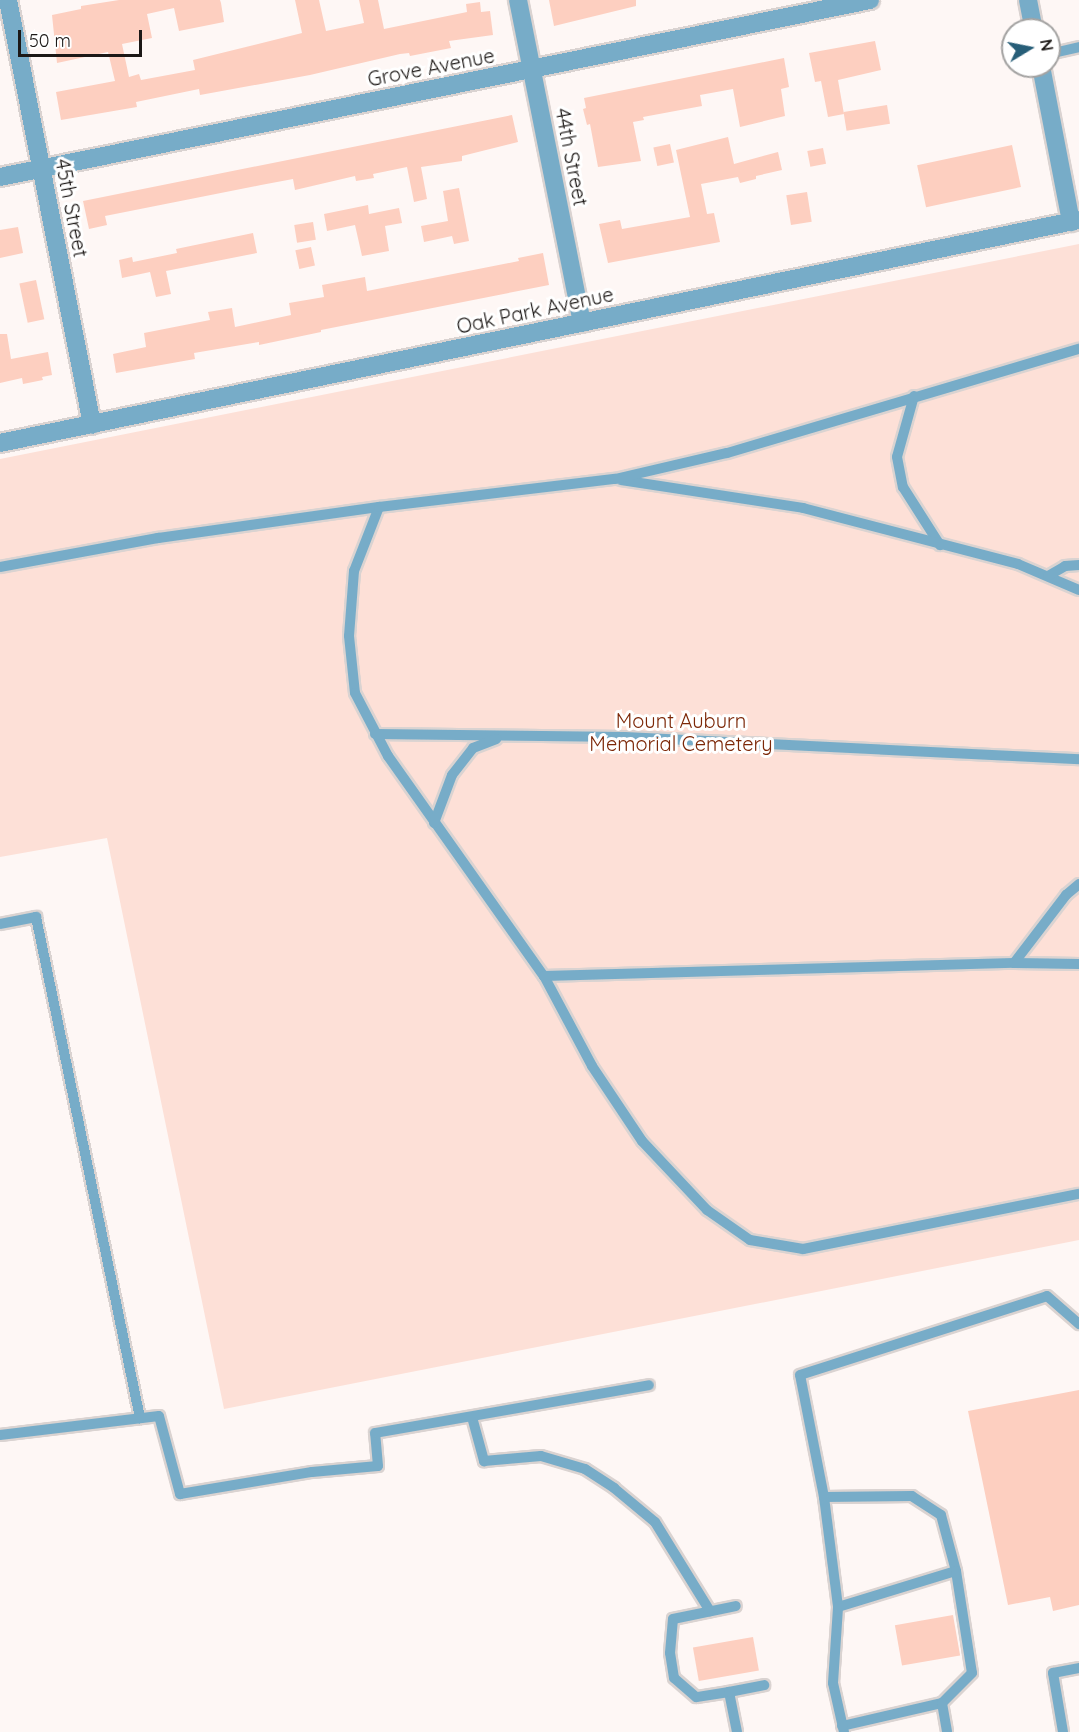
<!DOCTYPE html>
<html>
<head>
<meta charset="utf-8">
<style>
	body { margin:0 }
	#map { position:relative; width:1079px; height:1732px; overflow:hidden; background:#fef7f5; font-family:Quicksand,sans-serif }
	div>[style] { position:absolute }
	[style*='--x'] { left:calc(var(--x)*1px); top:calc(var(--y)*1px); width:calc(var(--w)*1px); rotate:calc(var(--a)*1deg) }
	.green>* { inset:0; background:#fde0d7 }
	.building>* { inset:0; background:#fdcfc0; transform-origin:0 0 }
	.roads { filter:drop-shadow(2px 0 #dad3d1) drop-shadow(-2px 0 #dad3d1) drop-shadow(0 2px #dad3d1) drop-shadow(0 -2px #dad3d1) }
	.lane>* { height:10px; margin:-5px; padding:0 5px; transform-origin:5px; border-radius:5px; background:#77acc8 }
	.street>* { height:18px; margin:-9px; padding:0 9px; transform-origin:9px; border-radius:9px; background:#77acc8 }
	span { translate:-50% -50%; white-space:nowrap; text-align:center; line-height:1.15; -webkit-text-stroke:6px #fff; paint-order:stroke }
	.street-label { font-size:20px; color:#1c1816 }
	.park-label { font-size:20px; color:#7c2707 }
	.north { position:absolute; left:1001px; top:18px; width:60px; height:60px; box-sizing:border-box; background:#fff; border:2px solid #a4a3a2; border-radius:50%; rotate:80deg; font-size:16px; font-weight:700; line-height:24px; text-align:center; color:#1c1816 }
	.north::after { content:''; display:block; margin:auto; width:21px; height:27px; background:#275e78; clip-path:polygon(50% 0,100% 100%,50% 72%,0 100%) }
	.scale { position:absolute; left:18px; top:30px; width:124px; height:27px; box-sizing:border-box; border:3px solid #1c1816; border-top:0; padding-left:8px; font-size:18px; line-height:21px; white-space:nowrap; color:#1c1816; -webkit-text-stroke:4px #fff; paint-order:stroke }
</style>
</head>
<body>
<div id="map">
	<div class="green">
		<div style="clip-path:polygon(1079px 244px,1079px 1240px,224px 1409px,107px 838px,0 857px,0 459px)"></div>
	</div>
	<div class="building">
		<div style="clip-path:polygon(119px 0,220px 0,221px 3px,224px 22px,179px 31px,174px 8px,147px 14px,152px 38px,122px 44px,129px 77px,139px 74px,141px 80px,195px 70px,193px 60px,302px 33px,295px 0,319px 0,326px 31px,364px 23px,359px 0,378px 0,384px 29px,467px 12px,466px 4px,480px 2px,481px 12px,490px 11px,493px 35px,449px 41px,451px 48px,410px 56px,409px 53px,400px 54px,310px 75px,200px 95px,199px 89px,136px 102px,137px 107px,61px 120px,56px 92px,115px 81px,108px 52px,57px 63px,52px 15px,81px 9px,81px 6px)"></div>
		<div style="clip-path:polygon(549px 0,636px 0,636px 6px,554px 26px)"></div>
		<div style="clip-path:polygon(875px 41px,881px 70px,838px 80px,844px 114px,828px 117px,821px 81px,815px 82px,809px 53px)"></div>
		<div style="clip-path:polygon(784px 58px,789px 87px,781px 89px,785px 116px,740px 127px,733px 89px,700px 95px,702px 106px,643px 117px,644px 120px,633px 122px,641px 161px,598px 167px,590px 124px,587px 125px,583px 109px,586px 108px,584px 98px)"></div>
		<div style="left:887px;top:105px;width:19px;height:44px;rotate:81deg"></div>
		<div style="clip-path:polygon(512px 115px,518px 142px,462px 156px,462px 161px,421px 167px,427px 199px,414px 202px,407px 167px,373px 174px,374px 178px,356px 181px,355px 176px,295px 190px,293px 179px,261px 185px,105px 216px,107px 225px,89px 229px,83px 201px)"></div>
		<div style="clip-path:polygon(728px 137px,734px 164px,778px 152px,782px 170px,756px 176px,756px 179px,740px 183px,738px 177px,701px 184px,707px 214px,714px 213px,720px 242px,608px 263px,599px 224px,620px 220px,622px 229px,690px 217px,676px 150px)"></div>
		<div style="left:670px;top:144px;width:19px;height:17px;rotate:78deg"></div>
		<div style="left:1012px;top:145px;width:43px;height:97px;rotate:78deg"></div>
		<div style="left:823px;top:148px;width:16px;height:16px;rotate:79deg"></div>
		<div style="clip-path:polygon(459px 188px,469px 241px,454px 244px,452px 236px,424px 242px,421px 226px,448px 221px,443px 191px)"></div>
		<div style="left:807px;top:192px;width:30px;height:21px;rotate:81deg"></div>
		<div style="clip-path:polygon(368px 205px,369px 214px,399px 208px,402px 223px,385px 226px,389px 251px,362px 256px,355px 225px,327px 231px,324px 214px)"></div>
		<div style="left:313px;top:222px;width:18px;height:19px;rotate:81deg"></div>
		<div style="clip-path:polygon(18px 227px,23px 253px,0 258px,0 230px)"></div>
		<div style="clip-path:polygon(253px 233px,257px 253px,166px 271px,171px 294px,156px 297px,150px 272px,122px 278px,119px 260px,132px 257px,133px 262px,177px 253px,176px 249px)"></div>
		<div style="left:311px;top:247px;width:19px;height:16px;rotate:78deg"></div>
		<div style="clip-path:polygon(543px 253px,549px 285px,321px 330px,321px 332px,259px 345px,259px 342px,194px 353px,195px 359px,116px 373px,113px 354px,146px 347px,144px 333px,210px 320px,208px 312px,232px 308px,235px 327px,291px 315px,289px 303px,324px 297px,322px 285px,365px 277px,367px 291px,519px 261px,518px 258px)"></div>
		<div style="left:36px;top:280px;width:40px;height:17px;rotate:78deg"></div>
		<div style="clip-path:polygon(0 334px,7px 334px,11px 359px,48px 352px,52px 375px,42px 377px,43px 380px,23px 384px,22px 378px,0 383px)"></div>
		<div style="clip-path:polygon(1079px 1390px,1079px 1605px,1053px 1611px,1050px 1597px,1008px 1605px,968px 1411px)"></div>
		<div style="left:953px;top:1615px;width:41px;height:59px;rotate:80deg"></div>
		<div style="left:753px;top:1637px;width:34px;height:61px;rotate:80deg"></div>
	</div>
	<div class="roads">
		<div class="lane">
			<div style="--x:1049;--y:54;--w:31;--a:-13"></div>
			<div style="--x:914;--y:396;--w:63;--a:105.6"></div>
			<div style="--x:897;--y:457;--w:31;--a:79"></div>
			<div style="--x:903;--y:487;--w:69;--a:57.5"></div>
			<div style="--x:621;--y:480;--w:184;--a:8.7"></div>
			<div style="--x:803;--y:508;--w:222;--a:14.6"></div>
			<div style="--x:1018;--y:564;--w:66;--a:23.1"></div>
			<div style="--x:379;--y:507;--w:69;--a:111.3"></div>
			<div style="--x:354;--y:571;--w:65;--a:94.4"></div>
			<div style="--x:349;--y:636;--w:57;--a:84"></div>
			<div style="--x:355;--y:693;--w:71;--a:62.4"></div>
			<div style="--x:388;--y:756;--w:270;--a:54.7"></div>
			<div style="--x:544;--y:976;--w:102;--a:61.9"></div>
			<div style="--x:592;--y:1066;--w:90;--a:56.3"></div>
			<div style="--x:642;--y:1141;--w:95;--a:46.7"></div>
			<div style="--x:707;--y:1210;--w:52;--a:34.9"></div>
			<div style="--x:750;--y:1240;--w:54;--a:9.6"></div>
			<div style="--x:803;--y:1249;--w:281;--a:-11.3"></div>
			<div style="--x:0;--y:567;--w:161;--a:-10.4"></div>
			<div style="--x:158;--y:538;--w:223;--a:-8"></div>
			<div style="--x:379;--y:507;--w:238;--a:-6.8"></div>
			<div style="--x:615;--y:479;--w:115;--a:-13.1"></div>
			<div style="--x:727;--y:453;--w:367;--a:-16.5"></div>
			<div style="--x:1048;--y:576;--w:20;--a:-30"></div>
			<div style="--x:1065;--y:566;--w:14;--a:-4"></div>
			<div style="--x:375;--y:734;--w:250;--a:0.7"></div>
			<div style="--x:625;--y:737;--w:455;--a:2.8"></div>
			<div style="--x:434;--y:823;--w:51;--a:-69.4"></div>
			<div style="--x:452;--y:775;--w:34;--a:-52"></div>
			<div style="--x:473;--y:748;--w:25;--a:-21"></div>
			<div style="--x:0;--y:924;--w:37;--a:-11"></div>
			<div style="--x:36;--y:917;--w:512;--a:78.27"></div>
			<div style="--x:1014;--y:963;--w:86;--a:-52.6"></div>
			<div style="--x:1066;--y:895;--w:17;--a:-40"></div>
			<div style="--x:544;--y:976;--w:470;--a:-1.6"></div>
			<div style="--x:1014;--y:963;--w:65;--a:0.9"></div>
			<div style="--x:472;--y:1417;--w:46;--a:74.7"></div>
			<div style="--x:484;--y:1461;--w:57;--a:-5"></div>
			<div style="--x:541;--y:1456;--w:46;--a:16.5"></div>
			<div style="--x:585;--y:1469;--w:35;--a:33"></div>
			<div style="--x:614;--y:1488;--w:53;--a:39.7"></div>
			<div style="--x:655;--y:1522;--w:105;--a:58.3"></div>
			<div style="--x:0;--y:1435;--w:160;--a:-6.8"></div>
			<div style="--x:159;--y:1416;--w:81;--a:74.9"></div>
			<div style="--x:180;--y:1494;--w:134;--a:-9.5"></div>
			<div style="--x:312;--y:1472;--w:66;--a:-5.2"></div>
			<div style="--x:378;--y:1466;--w:33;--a:-95"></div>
			<div style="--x:375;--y:1433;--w:278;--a:-9.9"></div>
			<div style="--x:824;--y:1497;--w:111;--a:82.7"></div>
			<div style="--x:956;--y:1571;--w:58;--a:-105"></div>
			<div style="--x:941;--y:1515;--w:35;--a:-147"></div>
			<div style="--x:912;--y:1496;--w:88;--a:179.3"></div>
			<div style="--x:824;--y:1497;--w:124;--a:-101.1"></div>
			<div style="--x:800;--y:1375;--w:259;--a:-17.7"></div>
			<div style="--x:1047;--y:1296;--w:43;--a:41.2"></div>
			<div style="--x:729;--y:1692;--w:33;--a:171"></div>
			<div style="--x:696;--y:1697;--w:29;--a:-139"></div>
			<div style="--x:674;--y:1678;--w:25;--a:-99"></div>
			<div style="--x:670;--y:1653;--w:34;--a:-85"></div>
			<div style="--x:673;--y:1619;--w:64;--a:-11.7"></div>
			<div style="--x:842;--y:1726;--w:103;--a:-13"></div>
			<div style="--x:737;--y:1732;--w:41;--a:-101.3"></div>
			<div style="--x:729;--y:1692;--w:36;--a:-11"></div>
			<div style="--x:844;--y:1732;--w:50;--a:-102.7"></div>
			<div style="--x:833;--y:1683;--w:76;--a:-86.2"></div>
			<div style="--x:838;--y:1607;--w:123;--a:-17"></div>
			<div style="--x:956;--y:1571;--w:103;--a:81.1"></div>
			<div style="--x:972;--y:1673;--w:42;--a:135"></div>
			<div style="--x:942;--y:1703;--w:29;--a:80"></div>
			<div style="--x:1063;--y:1732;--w:60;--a:-99.6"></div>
			<div style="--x:1053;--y:1673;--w:26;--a:-11"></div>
		</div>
		<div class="street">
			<div style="--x:8;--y:0;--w:433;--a:78.8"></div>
			<div style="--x:518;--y:0;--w:329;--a:78.8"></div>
			<div style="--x:1028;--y:0;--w:31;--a:79"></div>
			<div style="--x:1041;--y:66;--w:159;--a:79.1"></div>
			<div style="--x:0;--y:177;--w:888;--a:-11.5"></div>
			<div style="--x:0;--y:443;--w:1102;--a:-11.68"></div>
		</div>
	</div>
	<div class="street-label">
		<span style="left:431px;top:67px;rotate:-11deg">Grove Avenue</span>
		<span style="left:572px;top:157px;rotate:79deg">44th Street</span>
		<span style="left:72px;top:208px;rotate:79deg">45th Street</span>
		<span style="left:535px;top:310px;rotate:-12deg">Oak Park Avenue</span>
	</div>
	<div class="park-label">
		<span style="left:681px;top:732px">Mount Auburn<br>Memorial Cemetery</span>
	</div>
	<div class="north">N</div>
	<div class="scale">50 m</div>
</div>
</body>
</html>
